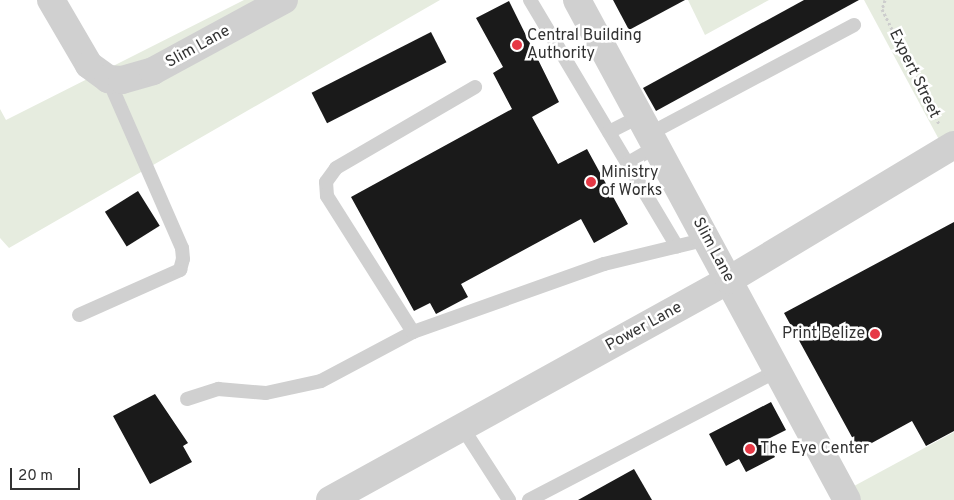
<!DOCTYPE html>
<html>
<head>
<meta charset="utf-8">
<style>
	body { margin:0 }
	#map { position:relative; width:954px; height:500px; overflow:hidden; background:#fff; font-family:Overpass,sans-serif }
	div>[style] { position:absolute }
	[style*='--x'] { left:calc(var(--x)*1px); top:calc(var(--y)*1px); width:calc(var(--w)*1px); rotate:calc(var(--a)*1deg) }
	.green>* { inset:0; background:#e6ecdf }
	.building>* { inset:0; background:#1a1a1a; transform-origin:0 0 }
	.path>* { height:3px; margin-top:-1.5px; transform-origin:0; background:repeating-linear-gradient(90deg,#cdcdcd 0 2.5px,transparent 0 5px) }
	.service>* { height:14px; margin:-7px; padding:0 7px; transform-origin:7px; border-radius:7px; background:#d0d0d0 }
	.minor>* { height:28px; margin:-14px; padding:0 14px; transform-origin:14px; border-radius:14px; background:#d0d0d0 }
	.dots>* { width:14px; height:14px; translate:-50% -50%; box-sizing:border-box; border:2px solid #fff; border-radius:50% }
	span { translate:-50% -50%; white-space:nowrap; text-align:center; line-height:1.15; -webkit-text-stroke:5px #fff; paint-order:stroke }
	.poi-label { font-size:16px; color:#333 }
	.left { translate:0 -50%; text-align:left }
	.right { translate:-100% -50%; text-align:right }
	.street-label { font-size:16px; color:#333 }
	.scale { position:absolute; left:10px; top:468px; width:70px; height:22px; box-sizing:border-box; border:2px solid #333; border-top:0; padding-left:6px; font-size:15px; line-height:18px; white-space:nowrap; color:#333; -webkit-text-stroke:4px #fff; paint-order:stroke }
</style>
</head>
<body>
<div id="map">
	<div class="green">
		<div style="clip-path:polygon(244px 0,440px 0,9px 248px,0 238px,0 109px,6px 120px)"></div>
		<div style="clip-path:polygon(688px 0,769px 0,705px 35px)"></div>
		<div style="clip-path:polygon(864px 0,954px 0,954px 141px,943px 147px)"></div>
		<div style="clip-path:polygon(954px 432px,954px 500px,847px 500px,843px 492px)"></div>
	</div>
	<div class="building">
		<div style="clip-path:polygon(613px 0,685px 0,629px 30px)"></div>
		<div style="clip-path:polygon(804px 0,859px 0,656px 111px,643px 88px)"></div>
		<div style="clip-path:polygon(509px 1px,559px 102px,532px 117px,558px 164px,587px 149px,628px 224px,594px 243px,581px 219px,461px 284px,468px 297px,436px 314px,430px 303px,414px 311px,351px 197px,512px 109px,493px 73px,503px 67px,476px 18px)"></div>
		<div style="left:431px;top:32px;width:34px;height:134px;rotate:63deg"></div>
		<div style="left:138px;top:191px;width:41px;height:39px;rotate:58deg"></div>
		<div style="clip-path:polygon(954px 222px,954px 431px,926px 446px,912px 421px,859px 450px,784px 313px)"></div>
		<div style="clip-path:polygon(155px 394px,188px 443px,183px 446px,192px 462px,150px 484px,113px 416px)"></div>
		<div style="clip-path:polygon(771px 402px,786px 430px,766px 440px,775px 457px,746px 472px,739px 459px,726px 466px,709px 434px)"></div>
		<div style="clip-path:polygon(634px 469px,652px 500px,578px 500px)"></div>
	</div>
	<div class="path">
		<div style="--x:885;--y:0;--w:9;--a:108"></div>
		<div style="--x:882;--y:9;--w:128;--a:63.6"></div>
	</div>
	<div class="service">
		<div style="--x:530;--y:0;--w:287;--a:59.2"></div>
		<div style="--x:609;--y:132;--w:37;--a:-27"></div>
		<div style="--x:651;--y:133;--w:230;--a:-28"></div>
		<div style="--x:628;--y:163;--w:34;--a:-30"></div>
		<div style="--x:79;--y:315;--w:111;--a:-24"></div>
		<div style="--x:180;--y:270;--w:11;--a:-75"></div>
		<div style="--x:183;--y:259;--w:11;--a:-95"></div>
		<div style="--x:182;--y:248;--w:184;--a:-113.6"></div>
		<div style="--x:413;--y:332;--w:161;--a:-122.3"></div>
		<div style="--x:327;--y:196;--w:14;--a:-94"></div>
		<div style="--x:326;--y:182;--w:17;--a:-54"></div>
		<div style="--x:336;--y:168;--w:161;--a:-30.2"></div>
		<div style="--x:187;--y:399;--w:33;--a:-18"></div>
		<div style="--x:218;--y:389;--w:48;--a:4.8"></div>
		<div style="--x:266;--y:393;--w:56;--a:-12.3"></div>
		<div style="--x:321;--y:381;--w:104;--a:-28"></div>
		<div style="--x:413;--y:332;--w:203;--a:-19.6"></div>
		<div style="--x:604;--y:264;--w:106;--a:-13.6"></div>
		<div style="--x:462;--y:427;--w:87;--a:57.2"></div>
		<div style="--x:529;--y:500;--w:280;--a:-27.5"></div>
	</div>
	<div class="minor">
		<div style="--x:51;--y:0;--w:75;--a:59.7"></div>
		<div style="--x:89;--y:65;--w:24;--a:36"></div>
		<div style="--x:108;--y:79;--w:14;--a:4"></div>
		<div style="--x:122;--y:80;--w:32;--a:-16"></div>
		<div style="--x:153;--y:71;--w:149;--a:-28.5"></div>
		<div style="--x:577;--y:0;--w:568;--a:61.63"></div>
		<div style="--x:330;--y:500;--w:456;--a:-28.9"></div>
		<div style="--x:729;--y:280;--w:262;--a:-31"></div>
	</div>
	<div class="dots">
		<div style="left:517px;top:45px;background:#e63946"></div>
		<div style="left:591px;top:182px;background:#e63946"></div>
		<div style="left:875px;top:334px;background:#e63946"></div>
		<div style="left:750px;top:449px;background:#e63946"></div>
	</div>
	<div class="poi-label">
		<span class="left" style="left:527px;top:45px">Central Building<br>Authority</span>
		<span class="left" style="left:601px;top:182px">Ministry<br>of Works</span>
		<span class="right" style="left:865px;top:334px">Print Belize</span>
		<span class="left" style="left:760px;top:449px">The Eye Center</span>
	</div>
	<div class="street-label">
		<span style="left:198px;top:47px;rotate:-29deg">Slim Lane</span>
		<span style="left:914px;top:74px;rotate:64deg">Expert Street</span>
		<span style="left:713px;top:250px;rotate:62deg">Slim Lane</span>
		<span style="left:644px;top:327px;rotate:-29deg">Power Lane</span>
	</div>
	<div class="scale">20 m</div>
</div>
</body>
</html>
